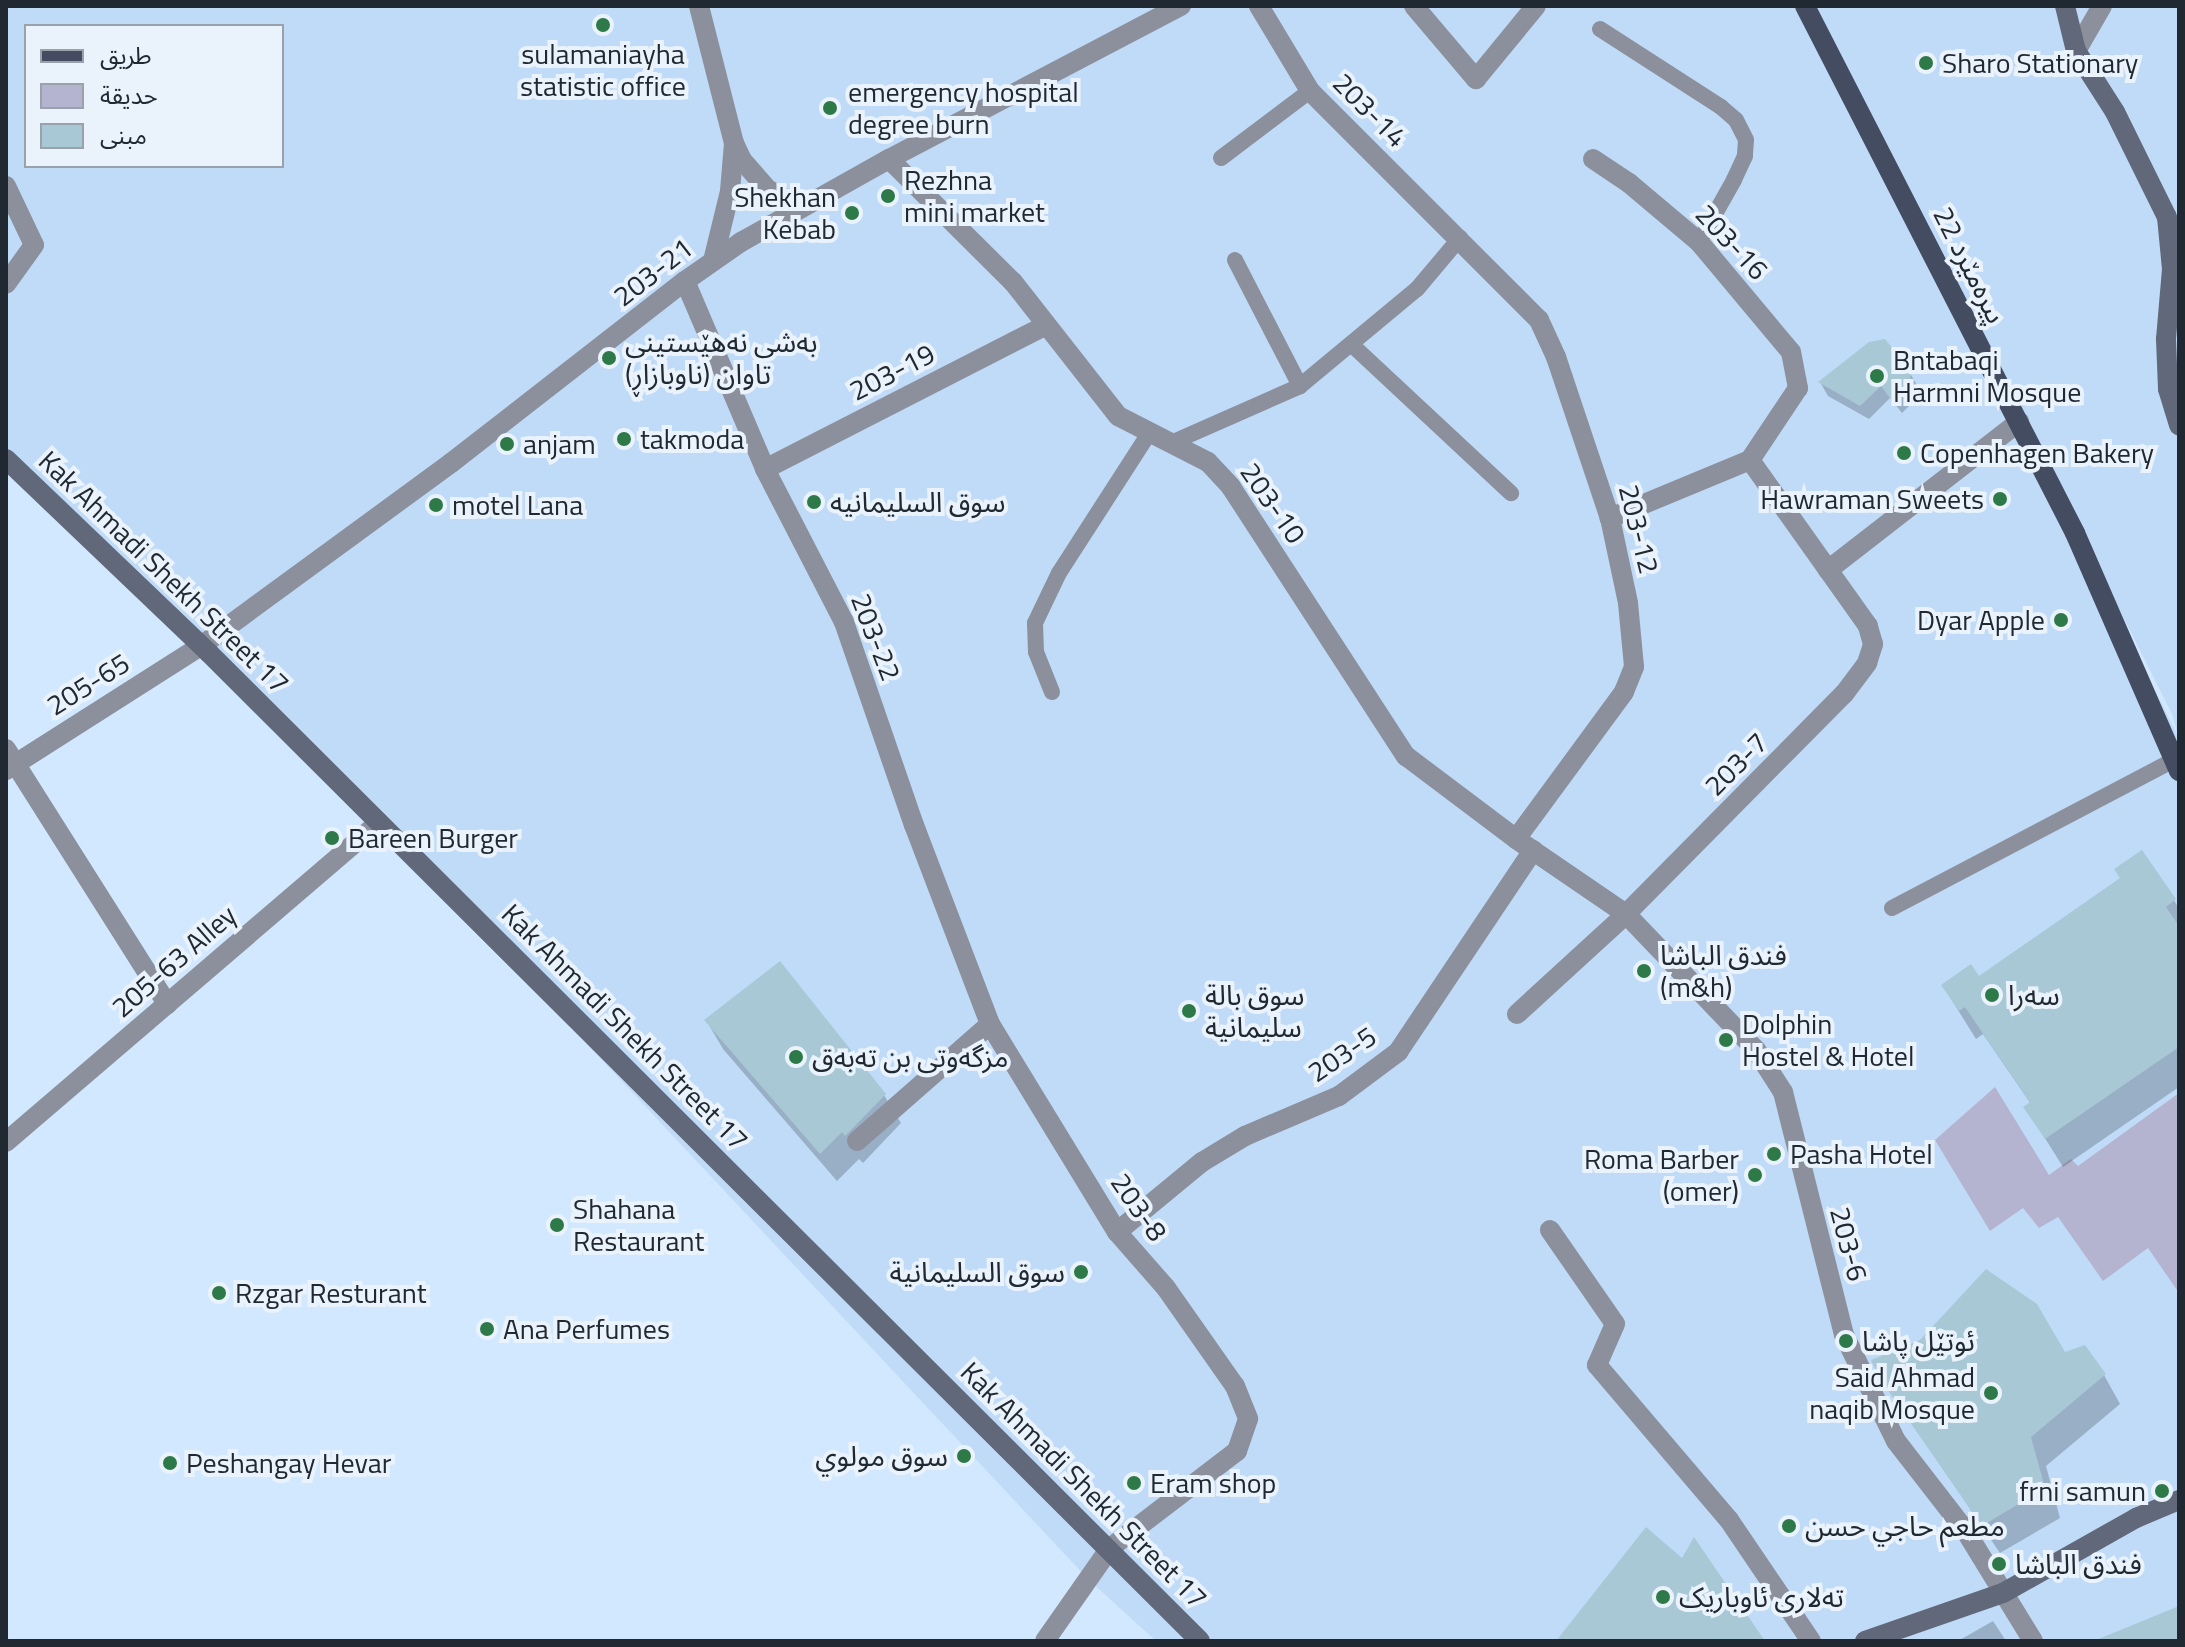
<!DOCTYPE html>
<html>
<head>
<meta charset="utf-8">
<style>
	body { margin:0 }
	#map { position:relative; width:2185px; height:1647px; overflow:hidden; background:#d1e8fe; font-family:"Titillium Web","Noto Sans Arabic",sans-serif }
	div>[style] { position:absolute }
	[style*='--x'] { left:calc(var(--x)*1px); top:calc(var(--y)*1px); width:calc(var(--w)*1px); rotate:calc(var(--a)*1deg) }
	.built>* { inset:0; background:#c0dbf7 }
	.green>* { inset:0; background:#b4b4d0 }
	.shadow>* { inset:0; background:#0003 }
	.building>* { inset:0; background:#a9c8d6 }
	.lane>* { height:16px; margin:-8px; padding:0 8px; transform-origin:8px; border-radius:8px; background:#8b909c }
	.street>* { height:20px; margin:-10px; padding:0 10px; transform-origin:10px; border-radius:10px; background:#8b909c }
	.secondary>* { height:20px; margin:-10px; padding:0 10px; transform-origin:10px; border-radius:10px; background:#606879 }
	.primary>* { height:20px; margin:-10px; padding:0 10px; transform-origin:10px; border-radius:10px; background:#434c60 }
	.dots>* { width:22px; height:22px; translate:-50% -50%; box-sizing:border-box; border:4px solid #eaf3fc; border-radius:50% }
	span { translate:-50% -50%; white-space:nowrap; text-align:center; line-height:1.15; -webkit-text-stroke:8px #eaf3fc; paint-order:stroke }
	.poi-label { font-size:28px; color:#202831 }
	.left { translate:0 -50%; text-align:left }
	.right { translate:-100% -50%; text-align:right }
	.street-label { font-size:28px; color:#202831 }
	.frame { position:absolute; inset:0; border:8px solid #202831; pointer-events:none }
	.legend { position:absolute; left:24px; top:24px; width:260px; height:144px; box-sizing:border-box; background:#eaf3fc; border:2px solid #99a2ab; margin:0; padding:10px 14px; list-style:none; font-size:24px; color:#202831 }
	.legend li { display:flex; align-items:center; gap:16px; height:40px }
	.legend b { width:40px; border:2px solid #99a2ab }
</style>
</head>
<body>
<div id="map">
	<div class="built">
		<div style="clip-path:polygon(evenodd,6px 6px,1810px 6px,2178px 736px,2172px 714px,1816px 6px,2179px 6px,2179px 1641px,1156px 1641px,1088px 1579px,379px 822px,6px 459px,6px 6px,26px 26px,282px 26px,282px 166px,26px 166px,26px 26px)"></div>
	</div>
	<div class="green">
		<div style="clip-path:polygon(1995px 1087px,2049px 1175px,2071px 1159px,2078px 1166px,2179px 1093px,2179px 1293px,2148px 1248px,2103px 1281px,2058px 1217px,2039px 1228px,2023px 1208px,1990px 1231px,1935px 1140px)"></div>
	</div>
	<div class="shadow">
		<div style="clip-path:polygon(1910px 373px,1918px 387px,1915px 400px,1902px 413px,1890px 398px,1869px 419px,1828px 396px,1820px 382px)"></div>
		<div style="clip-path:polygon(2174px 900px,2179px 909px,2179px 1087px,2063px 1167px,2026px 1108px,2031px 1104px,1983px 1034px,1976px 1039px,1943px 986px,1978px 978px)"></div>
		<div style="clip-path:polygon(706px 1020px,884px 1095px,901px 1123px,863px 1163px,859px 1159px,837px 1181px,723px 1049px)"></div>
		<div style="clip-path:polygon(2064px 1355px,2104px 1375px,2120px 1404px,2046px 1466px,2060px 1518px,2000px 1553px,1882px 1379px)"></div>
		<div style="clip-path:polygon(1993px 1621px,2006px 1641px,1958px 1641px)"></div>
	</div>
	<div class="building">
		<div style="clip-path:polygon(1885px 339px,1912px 371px,1908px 386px,1892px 401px,1881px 386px,1860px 406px,1818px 382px,1869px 342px)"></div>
		<div style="clip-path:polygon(2142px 850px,2176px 899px,2166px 907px,2179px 926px,2179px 1047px,2045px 1139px,2023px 1107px,2030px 1102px,1965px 1007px,1959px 1011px,1941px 985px,1971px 964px,1979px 976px,2120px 878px,2114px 869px)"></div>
		<div style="clip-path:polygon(780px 961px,886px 1094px,845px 1136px,842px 1132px,820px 1154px,704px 1020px)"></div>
		<div style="clip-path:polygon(1986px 1269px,2037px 1304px,2065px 1352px,2085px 1345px,2106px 1374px,2031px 1437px,2045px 1488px,1982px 1526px,1880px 1379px,1871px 1360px,1920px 1340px)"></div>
		<div style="clip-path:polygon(1646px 1527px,1682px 1558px,1694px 1537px,1765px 1641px,1556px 1641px)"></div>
		<div style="clip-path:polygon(2179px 1606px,2179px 1641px,2096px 1641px,2096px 1640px)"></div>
	</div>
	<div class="lane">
		<div style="--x:1600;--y:29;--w:144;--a:32.8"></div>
		<div style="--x:1721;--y:107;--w:20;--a:41"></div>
		<div style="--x:1736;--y:120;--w:22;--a:63"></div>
		<div style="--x:1746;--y:140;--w:16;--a:94"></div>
		<div style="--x:1745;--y:156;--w:26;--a:115"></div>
		<div style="--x:1734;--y:180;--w:71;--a:119.4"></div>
		<div style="--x:1221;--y:158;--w:111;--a:-37"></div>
		<div style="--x:1235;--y:260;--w:142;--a:62.7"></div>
		<div style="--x:1351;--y:344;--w:219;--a:43"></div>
		<div style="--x:1171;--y:443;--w:141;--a:-23.8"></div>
		<div style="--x:1300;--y:386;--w:152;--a:-39.7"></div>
		<div style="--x:1417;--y:289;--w:67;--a:-49.9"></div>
		<div style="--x:1052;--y:692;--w:43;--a:-111.8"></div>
		<div style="--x:1036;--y:652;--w:29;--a:-92"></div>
		<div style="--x:1035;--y:623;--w:55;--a:-64.4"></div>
		<div style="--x:1059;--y:573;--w:168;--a:-57.2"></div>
		<div style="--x:1892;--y:908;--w:318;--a:-27.7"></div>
	</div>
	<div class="street">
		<div style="--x:699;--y:6;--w:141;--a:75.7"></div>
		<div style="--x:734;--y:143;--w:19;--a:65"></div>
		<div style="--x:742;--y:160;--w:38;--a:49"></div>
		<div style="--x:767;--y:189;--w:38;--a:28"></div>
		<div style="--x:1259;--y:6;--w:99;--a:59"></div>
		<div style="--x:1310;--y:91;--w:324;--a:45"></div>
		<div style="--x:1539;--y:320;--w:41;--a:65.3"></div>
		<div style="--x:1556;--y:357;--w:170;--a:71.5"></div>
		<div style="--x:1610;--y:518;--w:87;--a:78"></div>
		<div style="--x:1628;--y:603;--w:64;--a:84.6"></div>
		<div style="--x:1634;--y:667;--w:27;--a:112"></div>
		<div style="--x:1624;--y:692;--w:182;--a:126.3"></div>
		<div style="--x:1414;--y:6;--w:96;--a:49.7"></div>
		<div style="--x:1476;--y:79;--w:94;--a:-50.6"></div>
		<div style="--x:2076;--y:51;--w:52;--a:-60"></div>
		<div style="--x:889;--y:159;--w:175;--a:44.8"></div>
		<div style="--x:1013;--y:282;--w:170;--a:51.9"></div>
		<div style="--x:1118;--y:416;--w:101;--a:27.1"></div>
		<div style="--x:1208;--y:462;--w:34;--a:47"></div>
		<div style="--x:1231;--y:487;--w:321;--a:57"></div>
		<div style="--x:1406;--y:756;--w:138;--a:37"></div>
		<div style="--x:1516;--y:839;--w:133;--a:34.3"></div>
		<div style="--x:1626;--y:914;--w:188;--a:46.3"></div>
		<div style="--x:1756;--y:1050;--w:50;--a:57.3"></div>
		<div style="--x:1783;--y:1092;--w:251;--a:75.9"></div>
		<div style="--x:1844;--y:1335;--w:118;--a:63.9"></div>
		<div style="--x:1896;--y:1441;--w:113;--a:52.2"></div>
		<div style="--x:1965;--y:1530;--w:130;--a:58.5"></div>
		<div style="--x:1593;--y:159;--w:43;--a:33.7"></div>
		<div style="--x:1629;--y:183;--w:92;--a:40.1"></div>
		<div style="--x:1699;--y:242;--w:143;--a:50.1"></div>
		<div style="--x:1791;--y:352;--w:37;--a:79"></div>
		<div style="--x:1798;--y:388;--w:87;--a:123.7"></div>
		<div style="--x:1750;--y:460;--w:152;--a:157.5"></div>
		<div style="--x:6;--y:186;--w:65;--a:64.6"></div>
		<div style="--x:34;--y:245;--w:48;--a:125.7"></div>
		<div style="--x:713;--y:261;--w:72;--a:-76.3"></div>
		<div style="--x:730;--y:191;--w:48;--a:-85.2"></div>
		<div style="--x:685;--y:281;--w:204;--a:66.9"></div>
		<div style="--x:765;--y:469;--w:172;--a:62.7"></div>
		<div style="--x:844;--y:622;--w:215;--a:71"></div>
		<div style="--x:914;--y:825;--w:213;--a:69.1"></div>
		<div style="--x:990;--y:1024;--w:244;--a:58.6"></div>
		<div style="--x:1117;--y:1232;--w:74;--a:48.8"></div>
		<div style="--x:1166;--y:1288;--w:120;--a:54.9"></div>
		<div style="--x:1235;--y:1386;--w:35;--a:68"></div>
		<div style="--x:1248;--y:1419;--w:34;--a:109"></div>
		<div style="--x:1237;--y:1451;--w:160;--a:142.6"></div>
		<div style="--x:1110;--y:1548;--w:113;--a:125"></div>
		<div style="--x:765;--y:469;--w:316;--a:-27.1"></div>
		<div style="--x:1828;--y:570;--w:242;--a:-37.8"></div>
		<div style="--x:6;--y:749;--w:302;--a:57.7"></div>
		<div style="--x:6;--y:770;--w:231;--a:-32.5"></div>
		<div style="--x:201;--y:646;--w:310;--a:-36.2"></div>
		<div style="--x:451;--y:463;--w:296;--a:-37.9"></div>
		<div style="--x:685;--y:281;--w:68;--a:-34.9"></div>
		<div style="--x:741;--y:242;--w:170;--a:-29.3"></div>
		<div style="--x:889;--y:159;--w:330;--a:-27.7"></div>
		<div style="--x:1517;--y:1014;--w:148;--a:-42.5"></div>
		<div style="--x:1626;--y:914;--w:310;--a:-45.3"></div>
		<div style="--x:1844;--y:694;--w:39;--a:-53"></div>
		<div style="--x:1867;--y:663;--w:20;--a:-72"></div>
		<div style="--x:1873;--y:644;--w:19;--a:-106"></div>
		<div style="--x:1868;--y:626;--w:204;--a:-125.4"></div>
		<div style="--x:857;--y:1141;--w:177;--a:-41.3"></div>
		<div style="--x:6;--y:1142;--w:491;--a:-40.6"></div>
		<div style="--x:1550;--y:1230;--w:114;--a:55.3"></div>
		<div style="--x:1615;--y:1324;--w:45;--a:113.7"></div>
		<div style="--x:1597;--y:1365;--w:204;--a:49.6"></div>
		<div style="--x:1729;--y:1520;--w:146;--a:55.9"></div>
		<div style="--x:1117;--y:1232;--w:110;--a:-39.5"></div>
		<div style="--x:1202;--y:1162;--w:50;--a:-31.2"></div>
		<div style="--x:1245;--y:1136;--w:102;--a:-23.1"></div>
		<div style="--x:1339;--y:1096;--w:74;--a:-36.7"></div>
		<div style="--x:1398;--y:1052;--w:243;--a:-56.2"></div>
	</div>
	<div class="secondary">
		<div style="--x:2065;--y:6;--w:46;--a:76.3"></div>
		<div style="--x:2076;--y:51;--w:72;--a:57.4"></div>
		<div style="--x:2115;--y:112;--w:117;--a:63.7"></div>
		<div style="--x:2167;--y:217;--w:52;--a:84.5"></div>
		<div style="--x:2172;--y:269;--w:70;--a:94.9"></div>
		<div style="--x:2166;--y:339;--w:50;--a:87.7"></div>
		<div style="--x:2168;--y:389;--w:38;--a:73"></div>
		<div style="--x:6;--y:459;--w:281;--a:43.7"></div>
		<div style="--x:209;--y:653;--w:1399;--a:44.91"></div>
		<div style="--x:1865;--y:1641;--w:146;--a:-19.2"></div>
		<div style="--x:2003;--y:1593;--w:153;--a:-29.4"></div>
		<div style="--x:2136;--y:1518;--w:47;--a:-22.7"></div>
	</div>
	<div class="primary">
		<div style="--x:1805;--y:6;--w:592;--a:62.87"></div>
		<div style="--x:2075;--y:533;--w:260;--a:66.4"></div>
	</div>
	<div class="dots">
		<div style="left:603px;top:25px;background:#2d7948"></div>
		<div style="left:1926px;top:63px;background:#2d7948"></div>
		<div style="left:830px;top:108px;background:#2d7948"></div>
		<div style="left:888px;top:196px;background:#2d7948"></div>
		<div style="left:852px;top:213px;background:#2d7948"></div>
		<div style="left:609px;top:358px;background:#2d7948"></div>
		<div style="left:1877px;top:376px;background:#2d7948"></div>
		<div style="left:624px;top:439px;background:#2d7948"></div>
		<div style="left:507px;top:444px;background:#2d7948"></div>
		<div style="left:1904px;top:453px;background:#2d7948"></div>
		<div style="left:2000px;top:499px;background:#2d7948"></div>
		<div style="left:814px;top:502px;background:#2d7948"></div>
		<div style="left:436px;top:505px;background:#2d7948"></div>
		<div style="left:2061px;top:620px;background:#2d7948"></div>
		<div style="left:332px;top:838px;background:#2d7948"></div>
		<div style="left:1644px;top:971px;background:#2d7948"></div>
		<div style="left:1992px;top:995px;background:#2d7948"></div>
		<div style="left:1189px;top:1011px;background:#2d7948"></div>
		<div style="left:1726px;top:1040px;background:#2d7948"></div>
		<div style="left:796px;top:1057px;background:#2d7948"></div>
		<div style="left:1774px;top:1154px;background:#2d7948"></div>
		<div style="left:1755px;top:1175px;background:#2d7948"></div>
		<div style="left:557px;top:1225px;background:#2d7948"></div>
		<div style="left:1081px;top:1272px;background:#2d7948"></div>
		<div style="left:219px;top:1293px;background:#2d7948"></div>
		<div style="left:487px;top:1329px;background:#2d7948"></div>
		<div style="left:1846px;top:1341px;background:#2d7948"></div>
		<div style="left:1991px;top:1393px;background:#2d7948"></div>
		<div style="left:964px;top:1456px;background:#2d7948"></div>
		<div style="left:170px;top:1463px;background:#2d7948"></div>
		<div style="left:1134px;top:1483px;background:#2d7948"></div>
		<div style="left:2162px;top:1491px;background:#2d7948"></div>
		<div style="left:1789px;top:1526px;background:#2d7948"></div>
		<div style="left:1999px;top:1564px;background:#2d7948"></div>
		<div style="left:1663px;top:1597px;background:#2d7948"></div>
	</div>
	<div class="poi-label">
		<span style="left:603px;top:70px">sulamaniayha<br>statistic office</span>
		<span class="left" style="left:1942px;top:63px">Sharo Stationary</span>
		<span class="left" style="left:848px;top:108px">emergency hospital<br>degree burn</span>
		<span class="left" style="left:904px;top:196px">Rezhna<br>mini market</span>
		<span class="right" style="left:836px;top:213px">Shekhan<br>Kebab</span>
		<span class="left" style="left:625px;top:358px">بەشی نەهێستینی<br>تاوان (ناوبازاڕ)</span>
		<span class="left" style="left:1893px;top:376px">Bntabaqi<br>Harmni Mosque</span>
		<span class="left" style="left:640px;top:439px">takmoda</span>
		<span class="left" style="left:523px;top:444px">anjam</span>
		<span class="left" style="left:1920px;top:453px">Copenhagen Bakery</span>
		<span class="right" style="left:1984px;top:499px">Hawraman Sweets</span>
		<span class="left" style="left:830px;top:502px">سوق السليمانيه</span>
		<span class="left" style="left:452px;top:505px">motel Lana</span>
		<span class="right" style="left:2045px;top:620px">Dyar Apple</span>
		<span class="left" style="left:348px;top:838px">Bareen Burger</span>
		<span class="left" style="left:1660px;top:971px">فندق الباشا<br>(m&amp;h)</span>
		<span class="left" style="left:1205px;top:1011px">سوق بالة<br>سليمانية</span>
		<span class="left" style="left:2008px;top:995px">سەرا</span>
		<span class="left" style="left:1742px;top:1040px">Dolphin<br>Hostel &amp; Hotel</span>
		<span class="left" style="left:812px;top:1057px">مزگەوتی بن تەبەق</span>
		<span class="left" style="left:1790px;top:1154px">Pasha Hotel</span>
		<span class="right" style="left:1739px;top:1175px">Roma Barber<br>(omer)</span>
		<span class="left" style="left:573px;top:1225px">Shahana<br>Restaurant</span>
		<span class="right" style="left:1065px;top:1272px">سوق السليمانية</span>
		<span class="left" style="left:235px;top:1293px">Rzgar Resturant</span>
		<span class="left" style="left:503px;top:1329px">Ana Perfumes</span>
		<span class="left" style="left:1862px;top:1341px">ئوتێل پاشا</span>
		<span class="right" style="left:1975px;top:1393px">Said Ahmad<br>naqib Mosque</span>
		<span class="right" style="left:948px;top:1456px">سوق مولوي</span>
		<span class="left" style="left:186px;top:1463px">Peshangay Hevar</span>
		<span class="left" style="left:1150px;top:1483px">Eram shop</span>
		<span class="right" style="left:2146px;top:1491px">frni samun</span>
		<span class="left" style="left:1805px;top:1526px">مطعم حاجي حسن</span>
		<span class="left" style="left:2015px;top:1564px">فندق الباشا</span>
		<span class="left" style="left:1679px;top:1597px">تەلاری ئاوباریک</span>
	</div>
	<div class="street-label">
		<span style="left:1370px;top:110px;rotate:45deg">203-14</span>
		<span style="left:1732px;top:242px;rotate:47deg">203-16</span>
		<span style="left:1970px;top:265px;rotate:63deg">22 پیرەمێرد</span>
		<span style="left:653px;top:272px;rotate:-38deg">203-21</span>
		<span style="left:892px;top:372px;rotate:-27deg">203-19</span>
		<span style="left:1273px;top:503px;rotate:55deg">203-10</span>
		<span style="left:1639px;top:529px;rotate:76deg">203-12</span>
		<span style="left:164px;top:572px;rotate:44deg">Kak Ahmadi Shekh Street 17</span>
		<span style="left:876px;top:637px;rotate:69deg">203-22</span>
		<span style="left:88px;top:684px;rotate:-32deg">205-65</span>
		<span style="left:1736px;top:764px;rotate:-45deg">203-7</span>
		<span style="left:174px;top:961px;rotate:-41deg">205-63 Alley</span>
		<span style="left:625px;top:1027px;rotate:45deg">Kak Ahmadi Shekh Street 17</span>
		<span style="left:1342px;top:1054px;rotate:-34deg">203-5</span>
		<span style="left:1139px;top:1207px;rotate:55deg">203-8</span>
		<span style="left:1849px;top:1244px;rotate:75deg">203-6</span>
		<span style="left:1084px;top:1485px;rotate:45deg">Kak Ahmadi Shekh Street 17</span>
	</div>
	<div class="frame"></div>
	<ul class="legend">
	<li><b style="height:10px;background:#434c60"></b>طريق</li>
	<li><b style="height:22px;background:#b4b4d0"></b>حديقة</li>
	<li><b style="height:22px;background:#a9c8d6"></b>مبنى</li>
	</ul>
</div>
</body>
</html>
